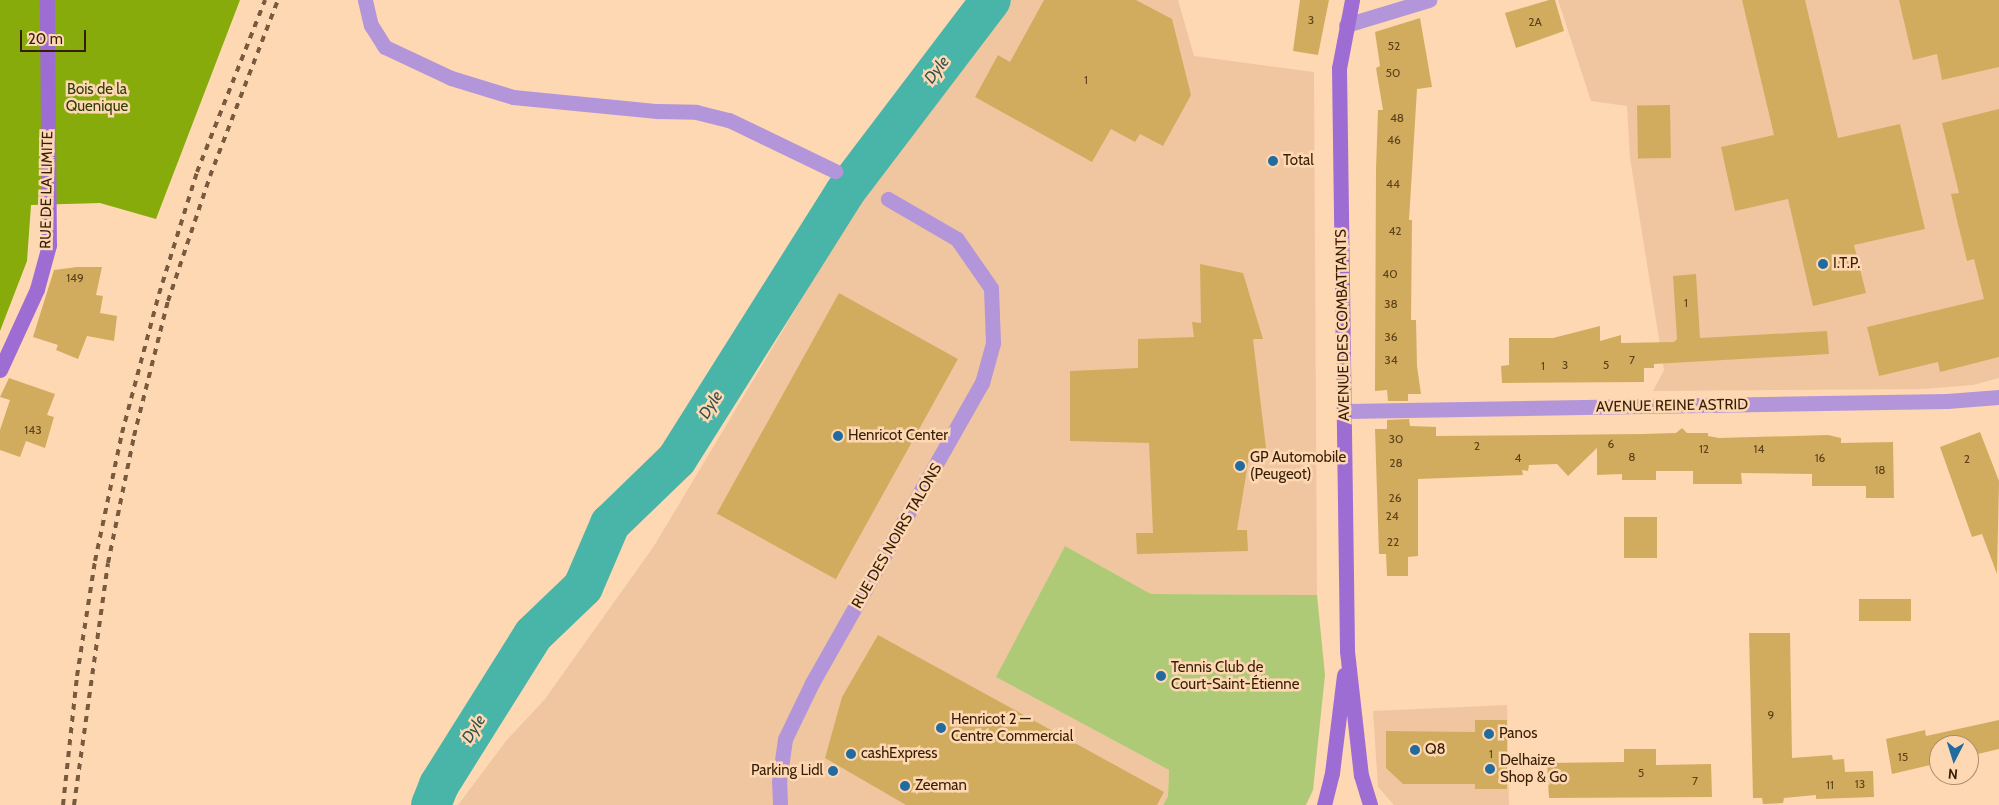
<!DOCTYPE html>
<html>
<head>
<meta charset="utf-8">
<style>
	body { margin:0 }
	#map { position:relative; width:1999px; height:805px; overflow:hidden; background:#fed7b3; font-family:Cabin,sans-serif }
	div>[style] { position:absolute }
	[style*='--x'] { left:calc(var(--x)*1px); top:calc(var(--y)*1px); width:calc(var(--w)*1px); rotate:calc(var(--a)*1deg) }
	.built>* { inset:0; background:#f0c6a0 }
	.green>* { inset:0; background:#aeca76 }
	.forest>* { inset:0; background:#86ab0a }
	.river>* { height:40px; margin:-20px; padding:0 20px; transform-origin:20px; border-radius:20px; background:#48b5a8 }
	.building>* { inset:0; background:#d2ac5e; transform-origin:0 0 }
	.street>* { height:15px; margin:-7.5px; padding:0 7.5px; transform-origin:7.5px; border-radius:7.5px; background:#b395da }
	.secondary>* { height:15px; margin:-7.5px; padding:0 7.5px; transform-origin:7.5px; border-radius:7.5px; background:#9d6dd4 }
	.rail>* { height:4px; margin-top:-2px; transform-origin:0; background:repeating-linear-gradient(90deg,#785b3e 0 6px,transparent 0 12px) }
	.dots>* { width:14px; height:14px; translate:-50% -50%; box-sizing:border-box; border:2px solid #fed7b3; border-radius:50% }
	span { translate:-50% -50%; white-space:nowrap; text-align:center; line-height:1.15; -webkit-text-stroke:5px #fed7b3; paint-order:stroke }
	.number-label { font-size:12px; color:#5d421a }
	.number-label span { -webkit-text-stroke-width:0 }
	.park-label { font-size:15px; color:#2f3d04 }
	.poi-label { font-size:15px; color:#361e04 }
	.left { translate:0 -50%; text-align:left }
	.right { translate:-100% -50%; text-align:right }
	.street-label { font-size:15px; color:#361e04 }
	.water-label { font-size:16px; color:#32534e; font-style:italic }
	.north { position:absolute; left:1929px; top:735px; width:50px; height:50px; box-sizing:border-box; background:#fed7b3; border:1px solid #ae8d6d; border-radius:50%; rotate:185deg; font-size:14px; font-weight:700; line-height:20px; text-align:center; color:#361e04 }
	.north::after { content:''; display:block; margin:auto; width:18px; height:22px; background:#216b9e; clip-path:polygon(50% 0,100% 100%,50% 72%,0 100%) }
	.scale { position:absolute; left:20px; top:30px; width:66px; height:22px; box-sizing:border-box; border:2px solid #361e04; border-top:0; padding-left:6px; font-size:15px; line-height:18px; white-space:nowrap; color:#361e04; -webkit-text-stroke:4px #fed7b3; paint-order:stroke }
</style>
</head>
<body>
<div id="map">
	<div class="built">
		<div style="clip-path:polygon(1010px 0,1178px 0,1194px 56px,1314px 72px,1317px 595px,1151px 594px,1065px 546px,997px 677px,1169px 770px,1168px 796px,1163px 805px,458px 805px,506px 741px,545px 699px,654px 546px,856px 208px)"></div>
		<div style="clip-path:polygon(1558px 0,1999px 0,1999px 378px,1973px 385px,1923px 389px,1653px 391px,1664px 370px,1630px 158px,1627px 106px,1591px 101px)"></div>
		<div style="clip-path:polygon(1507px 705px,1509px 805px,1394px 805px,1378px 787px,1373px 711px)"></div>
	</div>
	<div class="green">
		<div style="clip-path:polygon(1065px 546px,1151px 594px,1317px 595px,1325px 675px,1313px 790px,1306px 805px,1163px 805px,1168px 796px,1169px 770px,996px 677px)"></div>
	</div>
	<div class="forest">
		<div style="clip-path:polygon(0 0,240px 0,156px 219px,100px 203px,31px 205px,27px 261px,0 331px)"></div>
	</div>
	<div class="river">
		<div style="--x:431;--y:805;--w:22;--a:-68"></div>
		<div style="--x:439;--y:785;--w:177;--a:-57.9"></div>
		<div style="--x:533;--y:635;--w:69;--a:-43.8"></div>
		<div style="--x:583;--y:587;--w:69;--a:-66.8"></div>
		<div style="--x:610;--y:524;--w:93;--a:-44.1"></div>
		<div style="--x:677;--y:459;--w:315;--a:-57.8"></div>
		<div style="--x:845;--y:192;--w:241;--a:-52.8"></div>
	</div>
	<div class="building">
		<div style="clip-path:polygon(1044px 0,1136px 0,1172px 19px,1191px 95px,1163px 146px,1140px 134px,1135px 142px,1111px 129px,1092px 162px,975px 97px,998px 55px,1010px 62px)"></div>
		<div style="clip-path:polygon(1300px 0,1329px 0,1318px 55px,1293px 51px)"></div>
		<div style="clip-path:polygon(1549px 0,1555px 0,1564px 31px,1516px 48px,1505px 13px)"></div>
		<div style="clip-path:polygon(1742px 0,1805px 0,1838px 138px,1900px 124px,1925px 229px,1854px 245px,1866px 293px,1813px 306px,1788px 199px,1735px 211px,1721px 147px,1774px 135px)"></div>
		<div style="clip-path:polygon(1899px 0,1999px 0,1999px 67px,1942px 80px,1937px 54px,1913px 60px)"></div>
		<div style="clip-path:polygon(1420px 18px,1432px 87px,1417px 89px,1409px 220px,1412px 220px,1411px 320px,1416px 320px,1417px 366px,1421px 394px,1408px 394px,1408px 401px,1388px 401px,1387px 390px,1375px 391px,1376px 169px,1378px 110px,1383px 110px,1376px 68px,1380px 66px,1375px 32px)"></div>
		<div style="left:1670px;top:105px;width:53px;height:33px;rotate:89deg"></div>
		<div style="clip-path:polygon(1999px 109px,1999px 357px,1940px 372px,1938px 362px,1879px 376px,1867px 327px,1984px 299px,1974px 259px,1967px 261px,1956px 216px,1951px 194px,1959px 193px,1942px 123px)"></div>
		<div style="clip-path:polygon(1200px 264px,1243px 273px,1263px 339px,1253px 339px,1267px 456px,1249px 457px,1237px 530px,1247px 530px,1248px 551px,1137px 554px,1136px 533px,1153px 533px,1149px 443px,1070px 441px,1070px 371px,1138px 368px,1138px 339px,1194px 337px,1192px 322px,1201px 323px)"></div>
		<div style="clip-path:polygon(77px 267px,102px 267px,96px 295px,103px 296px,100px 313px,117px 316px,114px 341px,87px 336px,78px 359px,56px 350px,58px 345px,33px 337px,54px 270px)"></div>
		<div style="clip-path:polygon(1696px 274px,1700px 338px,1827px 331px,1829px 354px,1654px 364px,1654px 368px,1644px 368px,1644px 382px,1502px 383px,1501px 366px,1509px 365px,1509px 338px,1553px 338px,1600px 326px,1600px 341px,1621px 335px,1621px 343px,1674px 342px,1677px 339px,1673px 276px)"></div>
		<div style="left:839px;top:293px;width:136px;height:252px;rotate:29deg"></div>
		<div style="clip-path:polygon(9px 378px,55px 394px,47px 415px,54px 417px,45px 448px,26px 441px,20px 457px,0 450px,0 430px,10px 400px,0 397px)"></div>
		<div style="clip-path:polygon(1409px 419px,1410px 426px,1436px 427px,1436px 436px,1643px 434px,1676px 433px,1682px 428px,1687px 433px,1708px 433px,1708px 436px,1719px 438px,1828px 435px,1841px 438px,1841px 443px,1893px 442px,1894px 498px,1866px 498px,1866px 486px,1812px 486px,1812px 474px,1741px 473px,1742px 484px,1693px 484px,1693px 471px,1656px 471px,1656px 480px,1622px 480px,1622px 474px,1597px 475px,1597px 448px,1568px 476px,1557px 464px,1529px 465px,1528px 471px,1522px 470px,1523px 475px,1418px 479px,1418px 556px,1408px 557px,1408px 576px,1387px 576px,1386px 554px,1379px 554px,1375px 429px,1387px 429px,1387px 420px)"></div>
		<div style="clip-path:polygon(1980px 432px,1999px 481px,1997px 574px,1982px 534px,1972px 537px,1940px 447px)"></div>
		<div style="left:1624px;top:517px;width:33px;height:41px"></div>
		<div style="left:1859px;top:599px;width:52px;height:22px"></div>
		<div style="clip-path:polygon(1749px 633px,1790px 633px,1792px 758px,1832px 755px,1833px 760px,1844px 759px,1845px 772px,1873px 771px,1874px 797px,1816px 799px,1816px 795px,1784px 798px,1783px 803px,1763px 804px,1762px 798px,1753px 798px)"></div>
		<div style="clip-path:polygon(878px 635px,1164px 792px,1157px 805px,906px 805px,825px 758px,842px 697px)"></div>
		<div style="clip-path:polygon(1475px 720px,1507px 720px,1507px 789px,1475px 789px,1475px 784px,1403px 784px,1386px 768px,1386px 731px,1475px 732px)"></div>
		<div style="clip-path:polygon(1999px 720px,1999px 749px,1969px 756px,1969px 745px,1939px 745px,1939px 763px,1892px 774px,1886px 739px,1925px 730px,1926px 736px)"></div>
		<div style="clip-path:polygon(1624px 749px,1656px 749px,1656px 765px,1711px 764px,1712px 797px,1549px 798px,1547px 763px,1624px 762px)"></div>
	</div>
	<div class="street">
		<div style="--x:365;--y:0;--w:26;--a:77"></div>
		<div style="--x:371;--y:25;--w:26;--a:58"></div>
		<div style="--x:385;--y:47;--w:73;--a:25.2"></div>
		<div style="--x:451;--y:78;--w:65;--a:17"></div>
		<div style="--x:513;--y:97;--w:145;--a:5.6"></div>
		<div style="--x:657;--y:111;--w:39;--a:1"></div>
		<div style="--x:696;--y:112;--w:34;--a:14"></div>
		<div style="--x:729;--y:120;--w:118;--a:25.7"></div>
		<div style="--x:1346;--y:25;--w:87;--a:-16.8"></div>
		<div style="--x:1346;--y:411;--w:601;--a:-0.95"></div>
		<div style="--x:1947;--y:401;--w:52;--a:-4.4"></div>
		<div style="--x:780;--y:805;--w:23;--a:-92"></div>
		<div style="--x:779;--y:782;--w:43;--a:-82.1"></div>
		<div style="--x:785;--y:739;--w:62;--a:-64.3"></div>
		<div style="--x:812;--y:683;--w:345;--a:-60.5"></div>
		<div style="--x:982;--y:383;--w:41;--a:-74.6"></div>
		<div style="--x:993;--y:343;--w:55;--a:-92.1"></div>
		<div style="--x:991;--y:288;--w:60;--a:-124.8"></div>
		<div style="--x:957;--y:239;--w:80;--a:-149.9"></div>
	</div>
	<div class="secondary">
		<div style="--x:1352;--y:0;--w:69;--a:100.8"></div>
		<div style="--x:1339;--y:68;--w:583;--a:89.21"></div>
		<div style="--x:1347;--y:651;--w:125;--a:83.6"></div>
		<div style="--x:1361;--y:775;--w:31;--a:73"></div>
		<div style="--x:0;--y:370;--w:89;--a:-65.4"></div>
		<div style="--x:37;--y:289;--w:46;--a:-74.7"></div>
		<div style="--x:49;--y:245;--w:245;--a:-90.5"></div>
		<div style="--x:1324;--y:805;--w:33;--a:-76"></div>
		<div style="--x:1332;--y:773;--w:99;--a:-83"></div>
	</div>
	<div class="rail">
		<div style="--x:63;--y:805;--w:130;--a:-83.8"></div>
		<div style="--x:77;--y:676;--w:116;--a:-81.1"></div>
		<div style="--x:95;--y:561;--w:131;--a:-78.1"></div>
		<div style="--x:122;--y:433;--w:144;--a:-75.1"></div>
		<div style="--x:159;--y:294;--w:128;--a:-72.7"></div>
		<div style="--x:197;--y:172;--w:185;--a:-68.4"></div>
		<div style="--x:74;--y:805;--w:244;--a:-82"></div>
		<div style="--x:108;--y:563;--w:130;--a:-78.4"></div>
		<div style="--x:134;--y:436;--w:139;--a:-75.9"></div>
		<div style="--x:168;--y:301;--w:132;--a:-71.4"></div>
		<div style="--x:210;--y:176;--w:189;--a:-68.9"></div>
	</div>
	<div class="dots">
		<div style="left:1273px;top:161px;background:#216b9e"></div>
		<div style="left:1823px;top:264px;background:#216b9e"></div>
		<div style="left:838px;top:436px;background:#216b9e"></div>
		<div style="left:1240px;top:466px;background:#216b9e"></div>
		<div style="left:1161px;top:676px;background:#216b9e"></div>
		<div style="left:941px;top:728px;background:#216b9e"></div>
		<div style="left:1489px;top:734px;background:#216b9e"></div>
		<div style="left:1415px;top:750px;background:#216b9e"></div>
		<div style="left:851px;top:754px;background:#216b9e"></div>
		<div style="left:1490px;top:769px;background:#216b9e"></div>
		<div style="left:833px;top:771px;background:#216b9e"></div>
		<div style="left:905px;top:786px;background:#216b9e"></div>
	</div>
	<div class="number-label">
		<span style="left:1311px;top:20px">3</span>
		<span style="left:1535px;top:22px">2A</span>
		<span style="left:1394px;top:46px">52</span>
		<span style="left:1393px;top:73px">50</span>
		<span style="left:1086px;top:80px">1</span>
		<span style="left:1397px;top:118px">48</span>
		<span style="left:1394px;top:140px">46</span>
		<span style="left:1393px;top:184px">44</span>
		<span style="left:1395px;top:231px">42</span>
		<span style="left:1390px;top:274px">40</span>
		<span style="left:75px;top:278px">149</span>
		<span style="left:1686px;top:303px">1</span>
		<span style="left:1391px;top:304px">38</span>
		<span style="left:1391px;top:337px">36</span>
		<span style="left:1391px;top:360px">34</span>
		<span style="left:1632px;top:360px">7</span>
		<span style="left:1565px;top:365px">3</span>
		<span style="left:1606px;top:365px">5</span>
		<span style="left:1543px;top:366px">1</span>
		<span style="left:33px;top:430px">143</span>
		<span style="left:1396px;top:439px">30</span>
		<span style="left:1611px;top:444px">6</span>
		<span style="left:1477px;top:446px">2</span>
		<span style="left:1704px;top:449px">12</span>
		<span style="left:1759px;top:449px">14</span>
		<span style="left:1632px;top:457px">8</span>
		<span style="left:1518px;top:458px">4</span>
		<span style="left:1820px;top:458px">16</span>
		<span style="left:1967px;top:459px">2</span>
		<span style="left:1396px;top:463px">28</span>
		<span style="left:1880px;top:470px">18</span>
		<span style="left:1395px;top:498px">26</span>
		<span style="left:1392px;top:516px">24</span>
		<span style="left:1393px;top:542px">22</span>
		<span style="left:1771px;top:715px">9</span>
		<span style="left:1491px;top:754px">1</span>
		<span style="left:1903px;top:757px">15</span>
		<span style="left:1641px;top:773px">5</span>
		<span style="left:1695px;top:781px">7</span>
		<span style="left:1860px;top:784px">13</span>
		<span style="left:1830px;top:785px">11</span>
	</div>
	<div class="park-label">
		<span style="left:97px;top:98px">Bois de la<br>Quenique</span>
	</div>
	<div class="poi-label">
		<span class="left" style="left:1283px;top:161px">Total</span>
		<span class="left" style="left:1833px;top:264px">I.T.P.</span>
		<span class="left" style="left:848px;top:436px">Henricot Center</span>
		<span class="left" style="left:1250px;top:466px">GP Automobile<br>(Peugeot)</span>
		<span class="left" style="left:1171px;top:676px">Tennis Club de<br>Court-Saint-Étienne</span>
		<span class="left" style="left:951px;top:728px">Henricot 2 —<br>Centre Commercial</span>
		<span class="left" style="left:1499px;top:734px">Panos</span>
		<span class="left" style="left:1425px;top:750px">Q8</span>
		<span class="left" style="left:861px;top:754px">cashExpress</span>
		<span class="left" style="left:1500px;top:769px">Delhaize<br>Shop &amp; Go</span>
		<span class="right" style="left:823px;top:771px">Parking Lidl</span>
		<span class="left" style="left:915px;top:786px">Zeeman</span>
	</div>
	<div class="street-label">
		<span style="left:47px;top:190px;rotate:-89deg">RUE DE LA LIMITE</span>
		<span style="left:1343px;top:325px;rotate:-91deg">AVENUE DES COMBATTANTS</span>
		<span style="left:1672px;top:406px;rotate:-1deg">AVENUE REINE ASTRID</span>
		<span style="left:897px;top:536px;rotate:-60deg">RUE DES NOIRS TALONS</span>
	</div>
	<div class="water-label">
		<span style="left:937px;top:70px;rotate:-53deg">Dyle</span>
		<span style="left:711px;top:405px;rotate:-58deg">Dyle</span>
		<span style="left:474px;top:729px;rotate:-58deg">Dyle</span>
	</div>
	<div class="north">N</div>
	<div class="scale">20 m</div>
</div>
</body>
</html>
